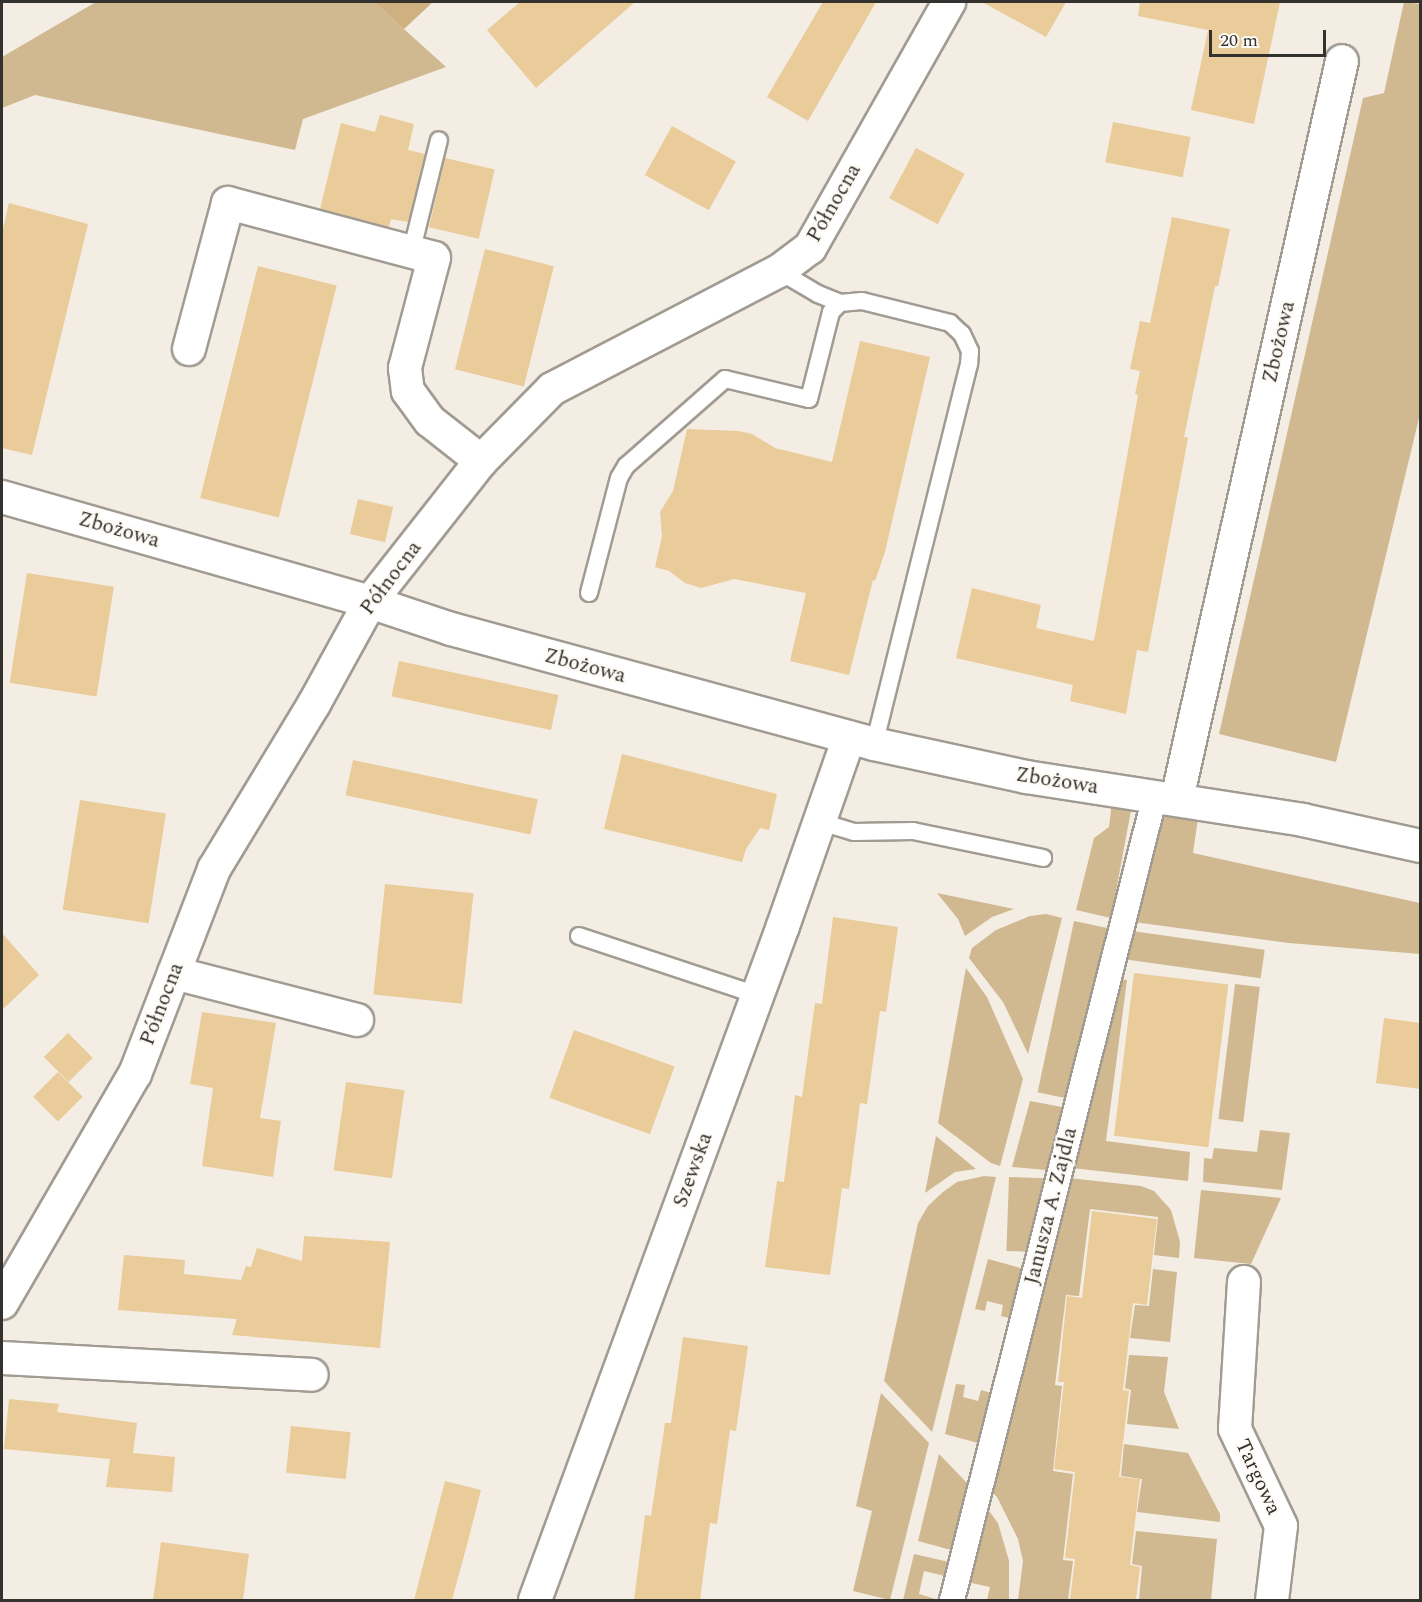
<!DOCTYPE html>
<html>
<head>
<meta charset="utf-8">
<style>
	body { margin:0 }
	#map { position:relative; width:1422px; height:1602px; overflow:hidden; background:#f3ede3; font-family:Spectral,serif }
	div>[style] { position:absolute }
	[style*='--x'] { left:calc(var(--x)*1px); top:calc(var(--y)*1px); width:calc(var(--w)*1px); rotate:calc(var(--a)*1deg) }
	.green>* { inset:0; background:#d0b891; transform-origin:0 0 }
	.forest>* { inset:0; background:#cfb080 }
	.building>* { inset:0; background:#eacb9a; transform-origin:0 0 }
	.roads { filter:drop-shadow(2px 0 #a19b92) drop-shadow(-2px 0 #a19b92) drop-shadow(0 2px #a19b92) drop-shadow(0 -2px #a19b92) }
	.service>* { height:16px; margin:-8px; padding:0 8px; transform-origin:8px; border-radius:8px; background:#fff }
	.pedestrian>* { height:24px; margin:-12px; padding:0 12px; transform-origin:12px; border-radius:12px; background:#fff }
	.minor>* { height:32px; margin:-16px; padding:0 16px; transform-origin:16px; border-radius:16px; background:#fff }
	span { translate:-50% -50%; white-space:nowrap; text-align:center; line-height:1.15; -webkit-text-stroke:4.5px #fefaf5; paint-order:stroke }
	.street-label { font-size:21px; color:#34322e }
	.frame { position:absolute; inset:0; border:3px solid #34322e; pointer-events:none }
	.scale { position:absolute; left:1209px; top:30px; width:117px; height:27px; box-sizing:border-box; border:3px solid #34322e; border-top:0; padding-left:8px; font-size:18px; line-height:21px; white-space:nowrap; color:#34322e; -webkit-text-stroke:4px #fefaf5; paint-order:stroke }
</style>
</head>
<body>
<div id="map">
	<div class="green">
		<div style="clip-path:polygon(96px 2px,374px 2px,446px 67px,303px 119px,295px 150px,35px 95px,2px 108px,2px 57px)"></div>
		<div style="clip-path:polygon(1404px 2px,1420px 4px,1420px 414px,1336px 762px,1219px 734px,1363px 98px,1384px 93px)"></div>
		<div style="clip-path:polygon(1112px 801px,1132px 805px,1111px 918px,1076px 910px,1094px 838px,1109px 827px)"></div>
		<div style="clip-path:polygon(1199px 811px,1193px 853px,1420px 903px,1420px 954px,1289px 943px,1134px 922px,1160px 812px)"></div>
		<div style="clip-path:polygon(937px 893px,1014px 909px,992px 917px,965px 936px,958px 919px)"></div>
		<div style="clip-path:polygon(1046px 914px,1062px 918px,1028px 1054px,1003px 1002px,969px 958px,972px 948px,996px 930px,1030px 916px)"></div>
		<div style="left:1074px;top:921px;width:35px;height:175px;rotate:12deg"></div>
		<div style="left:1132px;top:931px;width:134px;height:29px;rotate:8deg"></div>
		<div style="clip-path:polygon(966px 968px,987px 997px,1023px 1079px,1000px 1166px,991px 1163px,938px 1123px)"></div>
		<div style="clip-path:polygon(1120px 979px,1127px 980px,1106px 1141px,1190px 1152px,1188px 1181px,1072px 1168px)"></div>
		<div style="left:1235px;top:984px;width:25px;height:136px;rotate:7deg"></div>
		<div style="clip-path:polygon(1030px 1101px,1062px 1107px,1046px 1170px,1012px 1167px)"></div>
		<div style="clip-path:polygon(1260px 1130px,1290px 1133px,1282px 1190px,1203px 1182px,1204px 1158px,1212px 1159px,1214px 1148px,1257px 1152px)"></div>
		<div style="clip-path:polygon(936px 1136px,976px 1169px,955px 1172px,925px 1193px)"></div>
		<div style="clip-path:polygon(984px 1176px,996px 1177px,932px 1432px,884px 1381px,918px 1223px,928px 1206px,943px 1192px,957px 1182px)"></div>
		<div style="left:1009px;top:1177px;width:35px;height:74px;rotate:2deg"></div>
		<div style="clip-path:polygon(1069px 1178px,1141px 1186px,1154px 1191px,1171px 1210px,1180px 1242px,1179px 1258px,1154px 1255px,1158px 1217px,1090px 1209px,1079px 1296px,1066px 1295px,1055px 1385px,1062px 1386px,1053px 1471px,1073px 1474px,1063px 1560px,1073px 1561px,1068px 1600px,1018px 1600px,1023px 1561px,1018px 1539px,997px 1497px,990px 1490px)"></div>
		<div style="clip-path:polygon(1201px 1190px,1281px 1198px,1251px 1264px,1194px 1258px)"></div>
		<div style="clip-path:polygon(988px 1259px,1021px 1268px,1009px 1318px,1001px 1316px,1003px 1305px,987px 1301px,985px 1311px,975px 1309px)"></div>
		<div style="clip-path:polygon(1153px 1269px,1177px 1272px,1170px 1342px,1130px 1338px,1135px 1305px,1149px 1306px)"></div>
		<div style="clip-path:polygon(1129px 1355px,1168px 1357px,1164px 1392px,1179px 1429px,1127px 1424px,1131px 1390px,1125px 1388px)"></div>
		<div style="clip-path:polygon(956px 1384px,965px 1385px,963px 1397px,978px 1401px,981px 1390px,991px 1393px,978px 1443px,945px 1434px)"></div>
		<div style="clip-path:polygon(881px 1393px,929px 1443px,890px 1600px,853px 1591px,872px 1511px,856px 1506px)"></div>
		<div style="clip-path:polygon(1124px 1444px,1188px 1453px,1220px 1514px,1220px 1522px,1137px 1512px,1142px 1479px,1121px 1476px)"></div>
		<div style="clip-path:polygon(939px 1454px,968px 1484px,951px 1550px,918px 1541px)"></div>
		<div style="clip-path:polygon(986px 1507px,998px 1523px,1009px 1561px,1009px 1600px,987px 1600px,990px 1587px,967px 1582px)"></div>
		<div style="clip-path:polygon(1136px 1531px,1217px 1539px,1211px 1600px,1139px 1600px,1142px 1566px,1132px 1564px)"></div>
		<div style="clip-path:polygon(914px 1554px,949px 1562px,945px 1576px,924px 1571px,919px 1594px,939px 1600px,903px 1600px)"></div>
	</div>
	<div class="forest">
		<div style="clip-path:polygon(374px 2px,433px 2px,404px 29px)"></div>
	</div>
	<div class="building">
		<div style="clip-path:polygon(520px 2px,635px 2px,536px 88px,487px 30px)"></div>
		<div style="clip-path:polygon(823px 2px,876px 2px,808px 121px,767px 97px)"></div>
		<div style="clip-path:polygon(982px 2px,1066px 2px,1046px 37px)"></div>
		<div style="clip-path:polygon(1140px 2px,1280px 2px,1254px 124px,1191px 110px,1208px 30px,1138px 16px)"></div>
		<div style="clip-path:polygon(380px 115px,414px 124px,408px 150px,425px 154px,408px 222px,391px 219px,389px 227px,320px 209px,341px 123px,375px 132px)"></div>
		<div style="left:1113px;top:122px;width:79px;height:41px;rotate:11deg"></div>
		<div style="left:672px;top:126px;width:73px;height:56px;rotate:29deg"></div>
		<div style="left:916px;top:148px;width:55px;height:57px;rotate:28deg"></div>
		<div style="left:445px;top:158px;width:51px;height:71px;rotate:13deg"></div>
		<div style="clip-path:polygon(9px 203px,88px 224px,32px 455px,2px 448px,2px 233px)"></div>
		<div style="clip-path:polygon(1172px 217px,1230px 229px,1218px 286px,1215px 286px,1184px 437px,1188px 438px,1148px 652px,1137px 650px,1126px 714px,1070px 701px,1073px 685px,956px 658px,972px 588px,1041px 605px,1036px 628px,1094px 641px,1138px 395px,1135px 394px,1140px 371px,1130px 369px,1140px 321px,1150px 323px)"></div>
		<div style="left:485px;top:249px;width:71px;height:124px;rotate:14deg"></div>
		<div style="left:258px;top:266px;width:81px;height:239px;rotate:14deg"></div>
		<div style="clip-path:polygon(860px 341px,930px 357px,885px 552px,875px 581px,873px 580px,849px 675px,790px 661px,806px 593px,734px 579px,701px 588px,685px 583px,669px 571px,655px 567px,662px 536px,660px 512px,673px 491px,687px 429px,739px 431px,752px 434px,775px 448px,832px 462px)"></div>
		<div style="left:358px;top:499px;width:36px;height:36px;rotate:13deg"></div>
		<div style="left:27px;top:573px;width:88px;height:111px;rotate:9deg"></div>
		<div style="left:399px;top:661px;width:163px;height:36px;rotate:12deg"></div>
		<div style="clip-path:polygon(622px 754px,777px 794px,769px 830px,760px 828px,746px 849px,742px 862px,604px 829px)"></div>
		<div style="left:353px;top:760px;width:189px;height:36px;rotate:12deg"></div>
		<div style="left:80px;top:800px;width:87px;height:111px;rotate:9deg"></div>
		<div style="left:385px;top:884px;width:89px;height:111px;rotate:6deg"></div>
		<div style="clip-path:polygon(833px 917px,898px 927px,886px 1012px,880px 1011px,867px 1104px,860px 1103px,849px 1189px,842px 1188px,830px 1275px,765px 1267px,777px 1181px,784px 1182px,795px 1095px,802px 1097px,815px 1003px,822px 1004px)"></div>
		<div style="clip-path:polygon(2px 933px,39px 975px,2px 1010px)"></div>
		<div style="left:1134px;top:973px;width:95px;height:164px;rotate:7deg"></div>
		<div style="clip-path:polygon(202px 1012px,276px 1023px,260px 1118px,281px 1121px,273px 1177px,202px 1166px,213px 1088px,190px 1084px)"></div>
		<div style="clip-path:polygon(1384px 1018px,1420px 1023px,1420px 1089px,1376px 1083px)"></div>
		<div style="left:574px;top:1030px;width:107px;height:72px;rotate:20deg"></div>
		<div style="left:68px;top:1033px;width:35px;height:34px;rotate:45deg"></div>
		<div style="left:58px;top:1072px;width:35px;height:35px;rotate:45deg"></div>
		<div style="left:346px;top:1082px;width:59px;height:89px;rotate:8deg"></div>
		<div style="clip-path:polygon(1092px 1211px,1157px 1219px,1147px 1305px,1133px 1303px,1123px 1390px,1129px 1391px,1119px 1477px,1140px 1479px,1130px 1565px,1140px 1567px,1136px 1600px,1070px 1600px,1075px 1559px,1065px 1558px,1075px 1472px,1054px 1469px,1064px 1382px,1058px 1382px,1067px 1296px,1082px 1298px)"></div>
		<div style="clip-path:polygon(304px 1236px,390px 1242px,380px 1348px,232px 1335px,237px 1319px,118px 1310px,124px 1255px,185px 1260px,184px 1274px,241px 1280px,246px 1266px,251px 1267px,257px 1248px,302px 1261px)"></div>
		<div style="clip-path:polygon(683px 1337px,748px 1346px,736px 1431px,730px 1430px,717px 1524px,710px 1523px,700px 1600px,634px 1600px,645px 1515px,651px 1516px,665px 1423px,671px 1423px)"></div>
		<div style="clip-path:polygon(9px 1399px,59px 1404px,57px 1412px,137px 1423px,133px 1453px,175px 1457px,172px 1492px,106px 1487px,110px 1459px,4px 1449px)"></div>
		<div style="left:291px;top:1426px;width:60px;height:47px;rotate:6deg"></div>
		<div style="clip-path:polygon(445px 1481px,481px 1490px,468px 1541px,452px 1600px,414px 1600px)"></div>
		<div style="clip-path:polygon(161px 1542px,249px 1554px,243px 1600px,153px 1600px)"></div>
	</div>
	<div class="roads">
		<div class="service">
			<div style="--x:411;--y:253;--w:116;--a:-76.1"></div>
			<div style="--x:779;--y:271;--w:45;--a:30.5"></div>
			<div style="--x:818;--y:294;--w:24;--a:22"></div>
			<div style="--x:589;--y:593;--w:119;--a:-75.4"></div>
			<div style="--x:619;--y:478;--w:14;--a:-60"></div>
			<div style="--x:626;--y:466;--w:132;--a:-41.3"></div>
			<div style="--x:725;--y:379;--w:86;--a:13.4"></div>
			<div style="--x:809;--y:399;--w:90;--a:-75.8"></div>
			<div style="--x:831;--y:312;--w:13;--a:-45"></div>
			<div style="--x:840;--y:303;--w:22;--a:-5"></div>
			<div style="--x:862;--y:301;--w:91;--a:14"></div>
			<div style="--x:950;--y:323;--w:16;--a:43"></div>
			<div style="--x:962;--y:334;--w:19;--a:65"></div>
			<div style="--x:970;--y:351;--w:13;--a:94"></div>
			<div style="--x:969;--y:364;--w:392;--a:104"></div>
			<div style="--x:821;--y:822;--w:34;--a:17"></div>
			<div style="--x:854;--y:832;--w:59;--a:-1"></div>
			<div style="--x:913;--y:831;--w:133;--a:11.7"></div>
			<div style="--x:579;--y:936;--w:188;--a:18.3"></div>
		</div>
		<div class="pedestrian">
			<div style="--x:952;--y:1600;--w:814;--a:-75.84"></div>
		</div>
		<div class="minor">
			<div style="--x:189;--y:349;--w:151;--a:-75"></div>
			<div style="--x:228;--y:203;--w:213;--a:14.9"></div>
			<div style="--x:434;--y:258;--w:114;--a:104.8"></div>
			<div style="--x:405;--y:368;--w:23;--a:83"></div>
			<div style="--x:408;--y:391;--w:37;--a:54"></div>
			<div style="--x:430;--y:421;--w:65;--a:38.1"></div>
			<div style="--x:2;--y:497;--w:383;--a:15.9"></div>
			<div style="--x:370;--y:602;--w:85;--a:18.4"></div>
			<div style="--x:451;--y:629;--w:438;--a:15.2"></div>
			<div style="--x:874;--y:744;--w:156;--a:12.2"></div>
			<div style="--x:1026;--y:777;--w:280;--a:8.8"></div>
			<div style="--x:1303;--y:820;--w:120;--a:12.5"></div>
			<div style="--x:1177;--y:799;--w:756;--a:-77.4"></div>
			<div style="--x:174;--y:973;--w:189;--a:14.4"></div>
			<div style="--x:1244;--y:1282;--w:147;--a:93.5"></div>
			<div style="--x:1235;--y:1429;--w:107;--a:64.6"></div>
			<div style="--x:1281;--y:1526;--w:75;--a:96.9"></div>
			<div style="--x:2;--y:1303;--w:265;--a:-59.9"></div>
			<div style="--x:135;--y:1074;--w:220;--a:-68.9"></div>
			<div style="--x:214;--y:869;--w:193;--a:-58.8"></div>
			<div style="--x:314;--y:704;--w:116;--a:-61.2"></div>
			<div style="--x:370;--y:602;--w:179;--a:-51.8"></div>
			<div style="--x:481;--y:461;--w:101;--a:-45.4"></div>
			<div style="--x:552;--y:389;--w:256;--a:-27.5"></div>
			<div style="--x:779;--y:271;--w:39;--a:-37"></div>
			<div style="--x:810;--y:248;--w:283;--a:-60.5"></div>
			<div style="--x:2;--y:1358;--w:310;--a:3.1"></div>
			<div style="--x:535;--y:1600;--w:718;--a:-69.8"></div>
			<div style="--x:783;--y:926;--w:199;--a:-70.7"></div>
		</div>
	</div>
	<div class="street-label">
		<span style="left:834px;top:203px;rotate:-60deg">Północna</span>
		<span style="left:1279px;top:342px;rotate:-77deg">Zbożowa</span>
		<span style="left:119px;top:530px;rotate:16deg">Zbożowa</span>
		<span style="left:391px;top:578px;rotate:-53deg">Północna</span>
		<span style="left:585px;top:666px;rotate:15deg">Zbożowa</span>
		<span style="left:1057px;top:781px;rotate:9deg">Zbożowa</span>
		<span style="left:162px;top:1004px;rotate:-69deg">Północna</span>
		<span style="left:693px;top:1170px;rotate:-70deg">Szewska</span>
		<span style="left:1051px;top:1206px;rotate:-76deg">Janusza A. Zajdla</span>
		<span style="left:1258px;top:1477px;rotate:65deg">Targowa</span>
	</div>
	<div class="frame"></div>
	<div class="scale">20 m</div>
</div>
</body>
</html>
